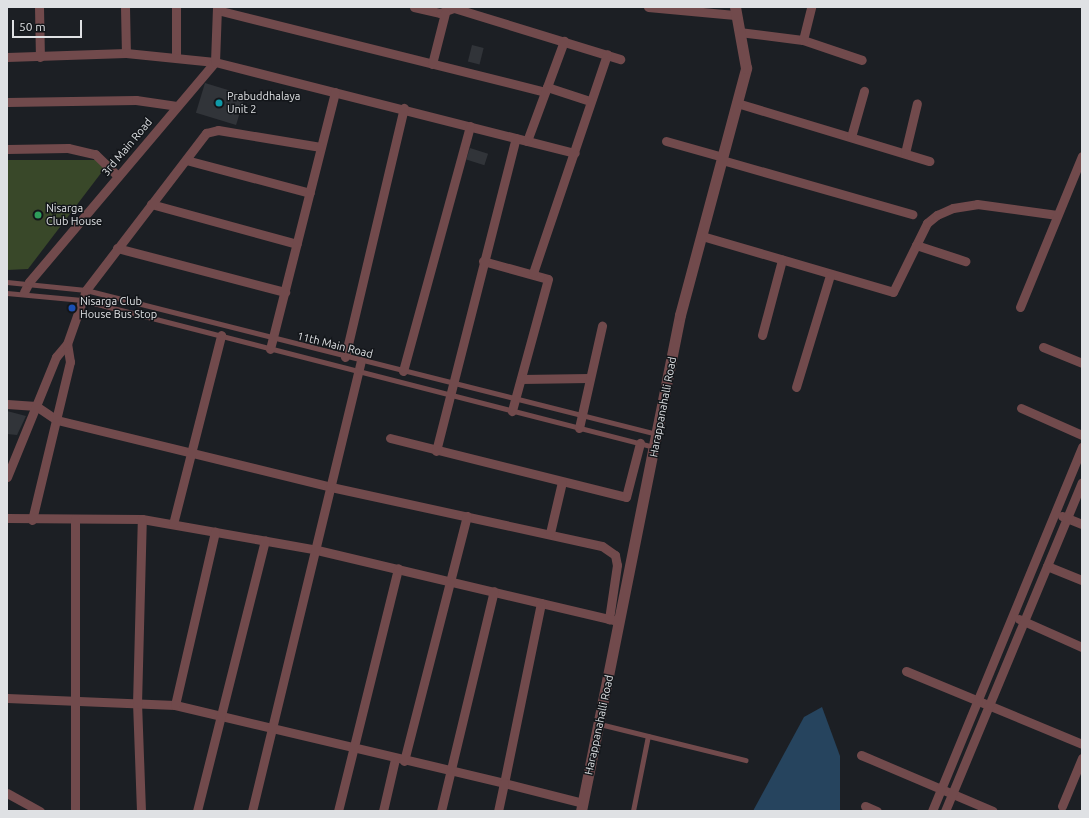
<!DOCTYPE html>
<html>
<head>
<meta charset="utf-8">
<style>
	body { margin:0 }
	#map { position:relative; width:1089px; height:818px; overflow:hidden; background:#1c1f24; font-family:Ubuntu,sans-serif }
	div>[style] { position:absolute }
	[style*='--x'] { left:calc(var(--x)*1px); top:calc(var(--y)*1px); width:calc(var(--w)*1px); rotate:calc(var(--a)*1deg) }
	.green>* { inset:0; background:#394829 }
	.water>* { inset:0; background:#26445e }
	.building>* { inset:0; background:#313439; transform-origin:0 0 }
	.service>* { height:4.5px; margin:-2.25px; padding:0 2.25px; transform-origin:2.25px; border-radius:2.25px; background:#714a4c }
	.minor>* { height:9px; margin:-4.5px; padding:0 4.5px; transform-origin:4.5px; border-radius:4.5px; background:#714a4c }
	.tertiary>* { height:11px; margin:-5.5px; padding:0 5.5px; transform-origin:5.5px; border-radius:5.5px; background:#714a4c }
	.dots>* { width:11px; height:11px; translate:-50% -50%; box-sizing:border-box; border:2px solid #13161a; border-radius:50% }
	span { translate:-50% -50%; white-space:nowrap; text-align:center; line-height:1.15; -webkit-text-stroke:3px #13161a; paint-order:stroke }
	.poi-label { font-size:11px; color:#dfe1e4 }
	.left { translate:0 -50%; text-align:left }
	.street-label { font-size:11px; color:#dfe1e4 }
	.frame { position:absolute; inset:0; border:8px solid #dfe1e4; pointer-events:none }
	.scale { position:absolute; left:12px; top:20px; width:70px; height:18px; box-sizing:border-box; border:2px solid #dfe1e4; border-top:0; padding-left:5px; font-size:12px; line-height:14px; white-space:nowrap; color:#dfe1e4; -webkit-text-stroke:3px #13161a; paint-order:stroke }
</style>
</head>
<body>
<div id="map">
	<div class="green">
		<div style="clip-path:polygon(7px 160px,111px 160px,28px 269px,7px 270px)"></div>
	</div>
	<div class="water">
		<div style="clip-path:polygon(822px 707px,840px 756px,840px 811px,753px 811px,804px 717px)"></div>
	</div>
	<div class="building">
		<div style="left:472px;top:45px;width:12px;height:17px;rotate:14deg"></div>
		<div style="left:205px;top:83px;width:42px;height:31px;rotate:17deg"></div>
		<div style="left:470px;top:148px;width:19px;height:12px;rotate:18deg"></div>
		<div style="clip-path:polygon(7px 411px,26px 416px,17px 435px,7px 434px)"></div>
	</div>
	<div class="service">
		<div style="--x:7;--y:282;--w:79;--a:5.8"></div>
		<div style="--x:86;--y:290;--w:589;--a:14.15"></div>
		<div style="--x:7;--y:293;--w:75;--a:5.3"></div>
		<div style="--x:82;--y:300;--w:591;--a:14.41"></div>
		<div style="--x:600;--y:724;--w:150;--a:13.9"></div>
		<div style="--x:633;--y:811;--w:76;--a:-78.7"></div>
	</div>
	<div class="minor">
		<div style="--x:39;--y:7;--w:50;--a:88.9"></div>
		<div style="--x:125;--y:7;--w:46;--a:88.8"></div>
		<div style="--x:414;--y:7;--w:27;--a:13"></div>
		<div style="--x:440;--y:13;--w:15;--a:-20"></div>
		<div style="--x:454;--y:8;--w:174;--a:17.1"></div>
		<div style="--x:648;--y:7;--w:87;--a:5.3"></div>
		<div style="--x:217;--y:10;--w:338;--a:14"></div>
		<div style="--x:739;--y:32;--w:64;--a:7.1"></div>
		<div style="--x:803;--y:40;--w:62;--a:18.7"></div>
		<div style="--x:803;--y:40;--w:34;--a:-76"></div>
		<div style="--x:176;--y:55;--w:48;--a:-90"></div>
		<div style="--x:7;--y:57;--w:119;--a:-1.9"></div>
		<div style="--x:126;--y:53;--w:89;--a:5.8"></div>
		<div style="--x:215;--y:62;--w:371;--a:14.2"></div>
		<div style="--x:432;--y:64;--w:53;--a:-75.7"></div>
		<div style="--x:547;--y:87;--w:45;--a:18"></div>
		<div style="--x:7;--y:102;--w:129;--a:-0.9"></div>
		<div style="--x:136;--y:100;--w:41;--a:8.3"></div>
		<div style="--x:737;--y:103;--w:201;--a:16.8"></div>
		<div style="--x:851;--y:137;--w:48;--a:-74.2"></div>
		<div style="--x:527;--y:141;--w:107;--a:-69.7"></div>
		<div style="--x:666;--y:141;--w:59;--a:15.7"></div>
		<div style="--x:7;--y:149;--w:61;--a:-0.9"></div>
		<div style="--x:68;--y:148;--w:28;--a:13"></div>
		<div style="--x:95;--y:154;--w:32;--a:44"></div>
		<div style="--x:905;--y:153;--w:51;--a:-76.5"></div>
		<div style="--x:186;--y:160;--w:128;--a:14.9"></div>
		<div style="--x:722;--y:160;--w:198;--a:15.9"></div>
		<div style="--x:151;--y:204;--w:151;--a:15.3"></div>
		<div style="--x:702;--y:236;--w:199;--a:16.3"></div>
		<div style="--x:893;--y:292;--w:77;--a:-63.8"></div>
		<div style="--x:927;--y:223;--w:13;--a:-39"></div>
		<div style="--x:937;--y:215;--w:17;--a:-24"></div>
		<div style="--x:953;--y:208;--w:24;--a:-9"></div>
		<div style="--x:977;--y:204;--w:81;--a:7.8"></div>
		<div style="--x:916;--y:245;--w:52;--a:18.1"></div>
		<div style="--x:117;--y:248;--w:174;--a:14.7"></div>
		<div style="--x:483;--y:261;--w:67;--a:15.5"></div>
		<div style="--x:548;--y:279;--w:137;--a:105.3"></div>
		<div style="--x:533;--y:273;--w:231;--a:-71.3"></div>
		<div style="--x:24;--y:292;--w:11;--a:-63"></div>
		<div style="--x:29;--y:282;--w:288;--a:-49.8"></div>
		<div style="--x:215;--y:62;--w:55;--a:-87.9"></div>
		<div style="--x:1020;--y:307;--w:163;--a:-67.7"></div>
		<div style="--x:762;--y:335;--w:78;--a:-75.1"></div>
		<div style="--x:1043;--y:347;--w:42;--a:22.3"></div>
		<div style="--x:270;--y:349;--w:265;--a:-75.8"></div>
		<div style="--x:345;--y:357;--w:256;--a:-76.7"></div>
		<div style="--x:403;--y:371;--w:254;--a:-74.7"></div>
		<div style="--x:521;--y:379;--w:68;--a:-0.8"></div>
		<div style="--x:796;--y:387;--w:117;--a:-73.1"></div>
		<div style="--x:7;--y:404;--w:29;--a:4"></div>
		<div style="--x:36;--y:406;--w:25;--a:34"></div>
		<div style="--x:57;--y:420;--w:282;--a:13.7"></div>
		<div style="--x:331;--y:487;--w:277;--a:12.3"></div>
		<div style="--x:602;--y:546;--w:16;--a:35"></div>
		<div style="--x:615;--y:555;--w:10;--a:79"></div>
		<div style="--x:617;--y:565;--w:55;--a:98.4"></div>
		<div style="--x:1021;--y:408;--w:67;--a:23.9"></div>
		<div style="--x:579;--y:428;--w:105;--a:-77.3"></div>
		<div style="--x:390;--y:438;--w:243;--a:14"></div>
		<div style="--x:626;--y:497;--w:56;--a:-75.5"></div>
		<div style="--x:436;--y:451;--w:323;--a:-75.7"></div>
		<div style="--x:7;--y:477;--w:130;--a:-67.8"></div>
		<div style="--x:56;--y:357;--w:17;--a:-50"></div>
		<div style="--x:1062;--y:516;--w:22;--a:22"></div>
		<div style="--x:7;--y:518;--w:135;--a:0.4"></div>
		<div style="--x:142;--y:519;--w:178;--a:10"></div>
		<div style="--x:317;--y:550;--w:305;--a:13.3"></div>
		<div style="--x:32;--y:520;--w:163;--a:-76.5"></div>
		<div style="--x:70;--y:362;--w:18;--a:-99"></div>
		<div style="--x:67;--y:344;--w:57;--a:-70.6"></div>
		<div style="--x:86;--y:290;--w:198;--a:-52.6"></div>
		<div style="--x:206;--y:133;--w:12;--a:-14"></div>
		<div style="--x:218;--y:130;--w:104;--a:9.4"></div>
		<div style="--x:173;--y:524;--w:195;--a:-75.7"></div>
		<div style="--x:550;--y:533;--w:52;--a:-76.8"></div>
		<div style="--x:1047;--y:566;--w:38;--a:22"></div>
		<div style="--x:541;--y:603;--w:184;--a:101.6"></div>
		<div style="--x:504;--y:783;--w:81;--a:14.2"></div>
		<div style="--x:1019;--y:619;--w:69;--a:24"></div>
		<div style="--x:906;--y:671;--w:191;--a:22.5"></div>
		<div style="--x:7;--y:698;--w:168;--a:2.4"></div>
		<div style="--x:175;--y:705;--w:338;--a:13.3"></div>
		<div style="--x:504;--y:783;--w:29;--a:102"></div>
		<div style="--x:175;--y:705;--w:178;--a:-77"></div>
		<div style="--x:861;--y:755;--w:143;--a:23"></div>
		<div style="--x:404;--y:761;--w:253;--a:-75.6"></div>
		<div style="--x:7;--y:793;--w:38;--a:29"></div>
		<div style="--x:865;--y:806;--w:13;--a:23"></div>
		<div style="--x:1062;--y:806;--w:52;--a:-67.4"></div>
		<div style="--x:75;--y:811;--w:292;--a:-90"></div>
		<div style="--x:141;--y:811;--w:107;--a:-92.1"></div>
		<div style="--x:137;--y:704;--w:185;--a:-88.5"></div>
		<div style="--x:197;--y:811;--w:279;--a:-75.9"></div>
		<div style="--x:252;--y:811;--w:463;--a:-76.4"></div>
		<div style="--x:338;--y:811;--w:250;--a:-76.1"></div>
		<div style="--x:383;--y:811;--w:53;--a:-77"></div>
		<div style="--x:441;--y:811;--w:226;--a:-76.5"></div>
		<div style="--x:932;--y:811;--w:394;--a:-67.6"></div>
		<div style="--x:945;--y:811;--w:356;--a:-67.4"></div>
	</div>
	<div class="tertiary">
		<div style="--x:581;--y:811;--w:506;--a:-78.71"></div>
		<div style="--x:680;--y:315;--w:256;--a:-75"></div>
		<div style="--x:746;--y:68;--w:62;--a:-100.2"></div>
	</div>
	<div class="dots">
		<div style="left:219px;top:103px;background:#0f9aa8"></div>
		<div style="left:38px;top:215px;background:#2e9e5b"></div>
		<div style="left:72px;top:308px;background:#1a4fb4"></div>
	</div>
	<div class="poi-label">
		<span class="left" style="left:227px;top:103px">Prabuddhalaya<br>Unit 2</span>
		<span class="left" style="left:46px;top:215px">Nisarga<br>Club House</span>
		<span class="left" style="left:80px;top:308px">Nisarga Club<br>House Bus Stop</span>
	</div>
	<div class="street-label">
		<span style="left:127px;top:147px;rotate:-50deg">3rd Main Road</span>
		<span style="left:335px;top:345px;rotate:14deg">11th Main Road</span>
		<span style="left:663px;top:407px;rotate:-79deg">Harappanahalli Road</span>
		<span style="left:599px;top:725px;rotate:-78deg">Harappanahalli Road</span>
	</div>
	<div class="frame"></div>
	<div class="scale">50 m</div>
</div>
</body>
</html>
